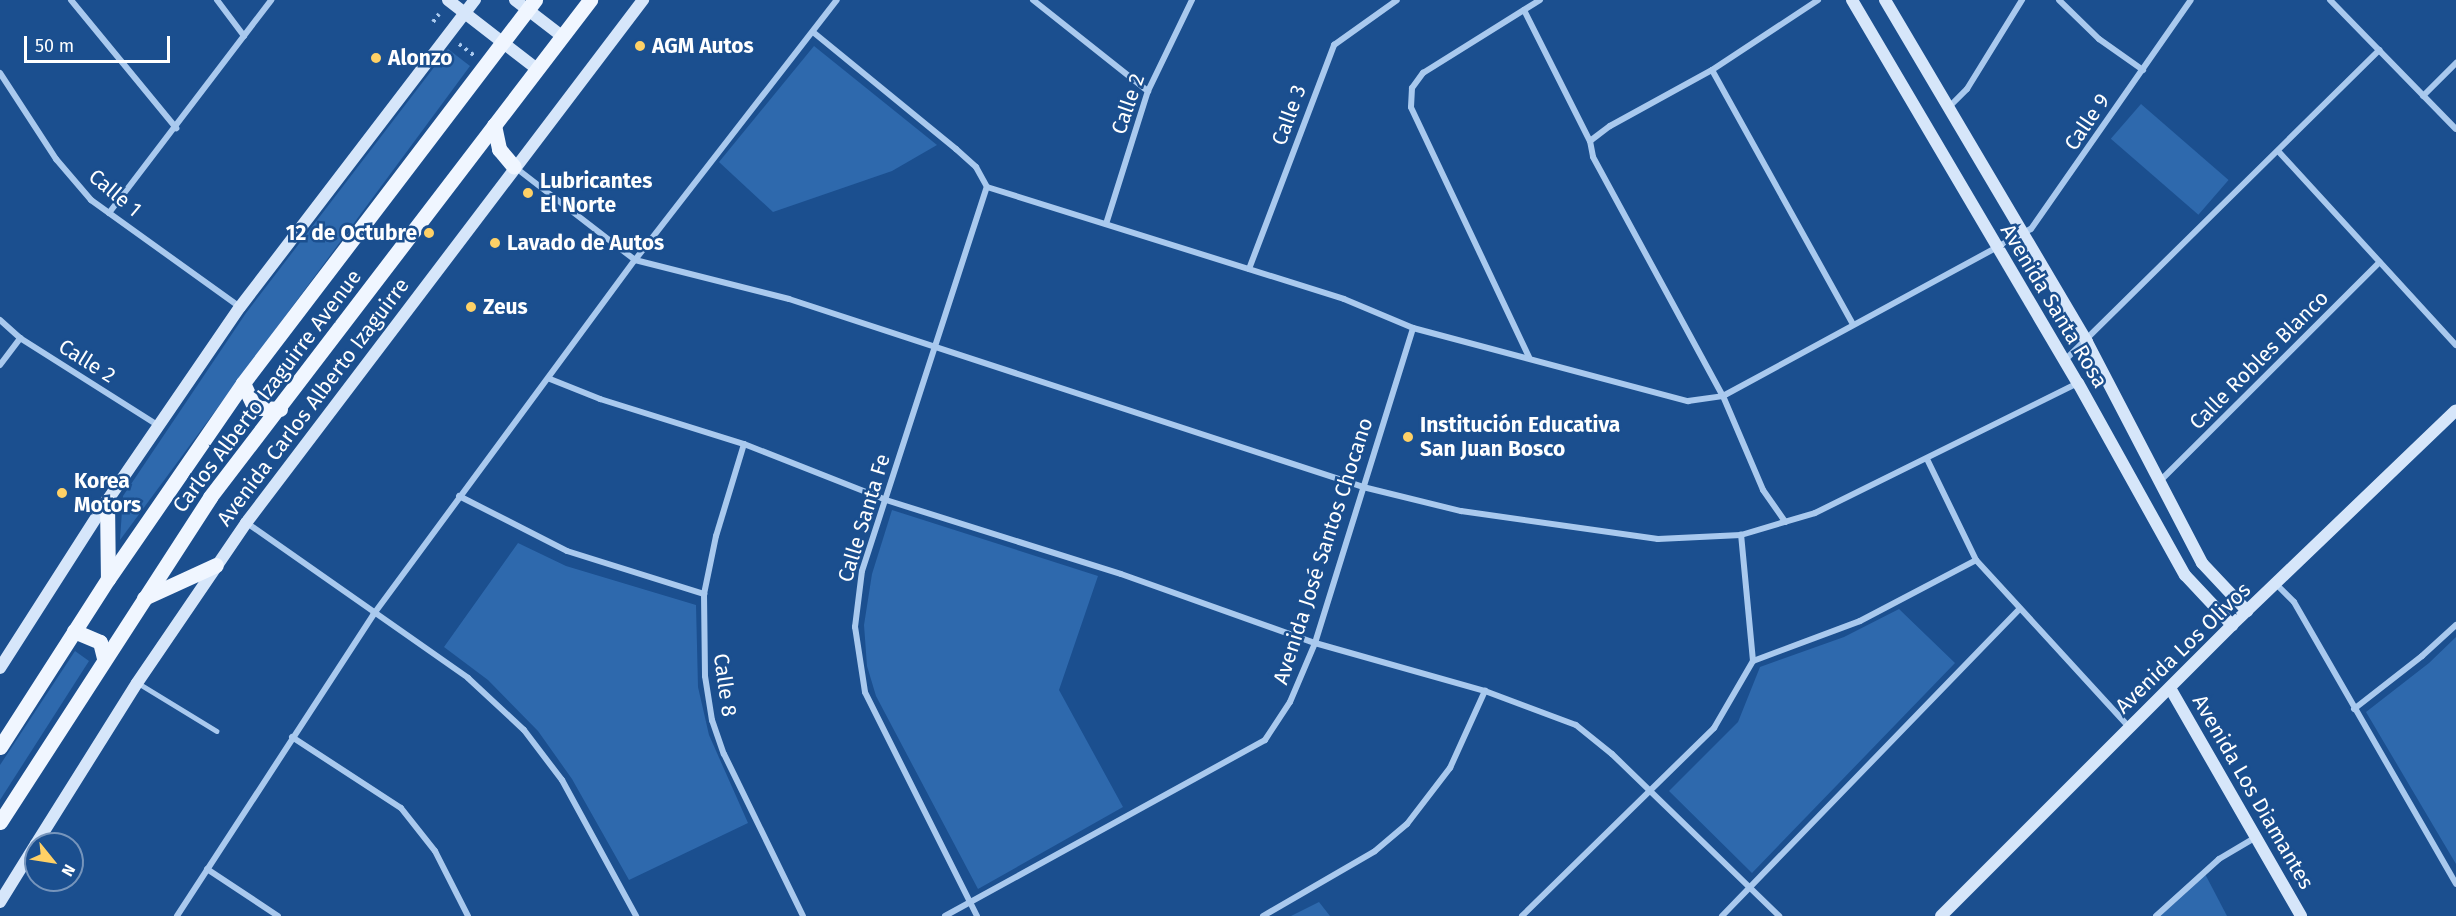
<!DOCTYPE html>
<html>
<head>
<meta charset="utf-8">
<style>
	body { margin:0 }
	#map { position:relative; width:2456px; height:916px; overflow:hidden; background:#1b4f8f; font-family:"Fira Sans",sans-serif }
	div>[style] { position:absolute }
	[style*='--x'] { left:calc(var(--x)*1px); top:calc(var(--y)*1px); width:calc(var(--w)*1px); rotate:calc(var(--a)*1deg) }
	.green>* { inset:0; background:#2e69ad; transform-origin:0 0 }
	.path>* { height:4px; margin-top:-2px; transform-origin:0; background:repeating-linear-gradient(90deg,#a9c9ee 0 3px,transparent 0 7.5px) }
	.lane>* { height:4.5px; margin:-2.25px; padding:0 2.25px; transform-origin:2.25px; border-radius:2.25px; background:#a9c9ee }
	.street>* { height:6px; margin:-3px; padding:0 3px; transform-origin:3px; border-radius:3px; background:#a9c9ee }
	.secondary>* { height:12px; margin:-6px; padding:0 6px; transform-origin:6px; border-radius:6px; background:#d6e6fa }
	.primary>* { height:15px; margin:-7.5px; padding:0 7.5px; transform-origin:7.5px; border-radius:7.5px; background:#f0f6ff }
	.dots>* { width:16px; height:16px; translate:-50% -50%; box-sizing:border-box; border:3px solid #1b4f8f; border-radius:50% }
	span { translate:-50% -50%; white-space:nowrap; text-align:center; line-height:1.15; -webkit-text-stroke:5px #1b4f8f; paint-order:stroke }
	.poi-label { font-size:21px; color:#fff; font-weight:700 }
	.left { translate:0 -50%; text-align:left }
	.right { translate:-100% -50%; text-align:right }
	.street-label { font-size:21px; color:#fff }
	.north { position:absolute; left:24px; top:832px; width:60px; height:60px; box-sizing:border-box; background:#1b4f8f; border:2px solid #7695bc; border-radius:50%; rotate:120deg; font-size:16px; font-weight:700; line-height:24px; text-align:center; color:#fff }
	.north::after { content:''; display:block; margin:auto; width:21px; height:27px; background:#ffd166; clip-path:polygon(50% 0,100% 100%,50% 72%,0 100%) }
	.scale { position:absolute; left:24px; top:36px; width:146px; height:27px; box-sizing:border-box; border:3px solid #fff; border-top:0; padding-left:8px; font-size:18px; line-height:21px; white-space:nowrap; color:#fff; -webkit-text-stroke:4px #1b4f8f; paint-order:stroke }
</style>
</head>
<body>
<div id="map">
	<div class="green">
		<div style="clip-path:polygon(814px 46px,937px 145px,892px 171px,773px 212px,719px 162px)"></div>
		<div style="clip-path:polygon(448px 49px,470px 66px,120px 540px,123px 496px,246px 313px)"></div>
		<div style="left:2141px;top:104px;width:116px;height:46px;rotate:41deg"></div>
		<div style="clip-path:polygon(892px 510px,1098px 576px,1059px 690px,1123px 807px,978px 889px,876px 696px,867px 666px,864px 625px,872px 574px)"></div>
		<div style="clip-path:polygon(518px 543px,566px 566px,696px 605px,698px 687px,709px 735px,748px 823px,629px 880px,572px 779px,538px 731px,488px 680px,444px 647px)"></div>
		<div style="clip-path:polygon(1899px 609px,1955px 663px,1752px 873px,1669px 791px,1738px 722px,1760px 667px,1844px 637px)"></div>
		<div style="clip-path:polygon(2456px 637px,2456px 864px,2366px 712px,2429px 663px)"></div>
		<div style="clip-path:polygon(75px 651px,89px 661px,0 800px,0 765px)"></div>
		<div style="clip-path:polygon(2204px 872px,2227px 916px,2157px 916px)"></div>
		<div style="clip-path:polygon(1319px 902px,1330px 916px,1291px 916px)"></div>
	</div>
	<div class="path">
		<div style="--x:433;--y:22;--w:10;--a:-53"></div>
		<div style="--x:459;--y:44;--w:20;--a:37"></div>
	</div>
	<div class="lane">
		<div style="--x:138;--y:683;--w:92;--a:31.3"></div>
	</div>
	<div class="street">
		<div style="--x:71;--y:0;--w:166;--a:50.6"></div>
		<div style="--x:217;--y:0;--w:45;--a:53.1"></div>
		<div style="--x:1033;--y:0;--w:147;--a:38.4"></div>
		<div style="--x:2059;--y:0;--w:56;--a:44.3"></div>
		<div style="--x:2099;--y:39;--w:54;--a:35.2"></div>
		<div style="--x:2330;--y:0;--w:180;--a:45.7"></div>
		<div style="--x:1524;--y:10;--w:147;--a:63.3"></div>
		<div style="--x:1590;--y:141;--w:16;--a:79"></div>
		<div style="--x:1593;--y:157;--w:272;--a:61.5"></div>
		<div style="--x:1723;--y:396;--w:102;--a:66.9"></div>
		<div style="--x:1763;--y:490;--w:39;--a:55"></div>
		<div style="--x:813;--y:32;--w:185;--a:39.3"></div>
		<div style="--x:956;--y:149;--w:27;--a:42"></div>
		<div style="--x:976;--y:167;--w:23;--a:61"></div>
		<div style="--x:987;--y:187;--w:374;--a:17.4"></div>
		<div style="--x:1344;--y:299;--w:75;--a:22.8"></div>
		<div style="--x:1413;--y:328;--w:285;--a:14.9"></div>
		<div style="--x:1688;--y:401;--w:35;--a:-8"></div>
		<div style="--x:1723;--y:396;--w:350;--a:-28.5"></div>
		<div style="--x:2031;--y:229;--w:279;--a:-55.1"></div>
		<div style="--x:1712;--y:70;--w:289;--a:61"></div>
		<div style="--x:0;--y:73;--w:103;--a:56.9"></div>
		<div style="--x:56;--y:159;--w:54;--a:49.5"></div>
		<div style="--x:91;--y:200;--w:183;--a:35.7"></div>
		<div style="--x:2423;--y:96;--w:47;--a:-45"></div>
		<div style="--x:1948;--y:108;--w:27;--a:-45"></div>
		<div style="--x:1967;--y:89;--w:105;--a:-58.3"></div>
		<div style="--x:1590;--y:141;--w:25;--a:-37"></div>
		<div style="--x:1610;--y:126;--w:116;--a:-28.8"></div>
		<div style="--x:1712;--y:70;--w:127;--a:-33.4"></div>
		<div style="--x:2279;--y:152;--w:262;--a:47.5"></div>
		<div style="--x:516;--y:168;--w:150;--a:37.7"></div>
		<div style="--x:635;--y:260;--w:159;--a:14.2"></div>
		<div style="--x:789;--y:299;--w:604;--a:18.13"></div>
		<div style="--x:1363;--y:487;--w:101;--a:13.8"></div>
		<div style="--x:1461;--y:511;--w:199;--a:8.1"></div>
		<div style="--x:1658;--y:539;--w:83;--a:-2.8"></div>
		<div style="--x:1741;--y:535;--w:77;--a:-16.6"></div>
		<div style="--x:1815;--y:513;--w:293;--a:-26.3"></div>
		<div style="--x:109;--y:213;--w:268;--a:-52.7"></div>
		<div style="--x:1106;--y:224;--w:139;--a:-72.5"></div>
		<div style="--x:1148;--y:91;--w:101;--a:-64.2"></div>
		<div style="--x:1249;--y:269;--w:240;--a:-69.2"></div>
		<div style="--x:1334;--y:45;--w:77;--a:-35.5"></div>
		<div style="--x:0;--y:320;--w:27;--a:42"></div>
		<div style="--x:20;--y:338;--w:165;--a:32.3"></div>
		<div style="--x:1529;--y:357;--w:276;--a:-115.3"></div>
		<div style="--x:1411;--y:107;--w:19;--a:-87"></div>
		<div style="--x:1412;--y:88;--w:19;--a:-54"></div>
		<div style="--x:1423;--y:73;--w:138;--a:-32"></div>
		<div style="--x:2064;--y:361;--w:443;--a:-44.6"></div>
		<div style="--x:0;--y:365;--w:34;--a:-53"></div>
		<div style="--x:550;--y:379;--w:54;--a:21.8"></div>
		<div style="--x:600;--y:399;--w:151;--a:17.4"></div>
		<div style="--x:744;--y:444;--w:153;--a:21.5"></div>
		<div style="--x:886;--y:500;--w:246;--a:17.5"></div>
		<div style="--x:1121;--y:574;--w:206;--a:19.6"></div>
		<div style="--x:1315;--y:643;--w:177;--a:15.8"></div>
		<div style="--x:1485;--y:691;--w:97;--a:20.5"></div>
		<div style="--x:1576;--y:725;--w:46;--a:38.9"></div>
		<div style="--x:1612;--y:754;--w:233;--a:44.1"></div>
		<div style="--x:744;--y:444;--w:96;--a:106.9"></div>
		<div style="--x:716;--y:536;--w:59;--a:101.7"></div>
		<div style="--x:704;--y:594;--w:82;--a:89.3"></div>
		<div style="--x:705;--y:676;--w:45;--a:81"></div>
		<div style="--x:712;--y:720;--w:36;--a:71"></div>
		<div style="--x:724;--y:754;--w:180;--a:64"></div>
		<div style="--x:1927;--y:459;--w:112;--a:64.1"></div>
		<div style="--x:1976;--y:560;--w:226;--a:47.5"></div>
		<div style="--x:2160;--y:481;--w:310;--a:-44.9"></div>
		<div style="--x:459;--y:496;--w:121;--a:27"></div>
		<div style="--x:567;--y:551;--w:144;--a:17.4"></div>
		<div style="--x:247;--y:523;--w:270;--a:35"></div>
		<div style="--x:468;--y:678;--w:76;--a:42.9"></div>
		<div style="--x:524;--y:730;--w:63;--a:52.8"></div>
		<div style="--x:562;--y:780;--w:155;--a:61.4"></div>
		<div style="--x:2277;--y:585;--w:24;--a:45"></div>
		<div style="--x:2294;--y:602;--w:325;--a:60.1"></div>
		<div style="--x:1753;--y:661;--w:114;--a:-20.5"></div>
		<div style="--x:1860;--y:621;--w:131;--a:-27.7"></div>
		<div style="--x:2354;--y:709;--w:86;--a:-37.9"></div>
		<div style="--x:2422;--y:656;--w:46;--a:-42.4"></div>
		<div style="--x:292;--y:737;--w:130;--a:33.1"></div>
		<div style="--x:401;--y:808;--w:55;--a:51.7"></div>
		<div style="--x:435;--y:851;--w:73;--a:63.1"></div>
		<div style="--x:207;--y:869;--w:85;--a:33.5"></div>
		<div style="--x:177;--y:916;--w:359;--a:-56.9"></div>
		<div style="--x:373;--y:615;--w:441;--a:-53.6"></div>
		<div style="--x:635;--y:260;--w:329;--a:-52.2"></div>
		<div style="--x:945;--y:916;--w:365;--a:-28.8"></div>
		<div style="--x:1265;--y:740;--w:45;--a:-56.7"></div>
		<div style="--x:1290;--y:702;--w:64;--a:-67"></div>
		<div style="--x:1315;--y:643;--w:330;--a:-72.7"></div>
		<div style="--x:977;--y:916;--w:250;--a:-116.6"></div>
		<div style="--x:865;--y:692;--w:66;--a:-98.7"></div>
		<div style="--x:855;--y:627;--w:56;--a:-82.9"></div>
		<div style="--x:862;--y:571;--w:404;--a:-72"></div>
		<div style="--x:1263;--y:916;--w:129;--a:-30.1"></div>
		<div style="--x:1375;--y:851;--w:42;--a:-40.2"></div>
		<div style="--x:1407;--y:824;--w:71;--a:-52.5"></div>
		<div style="--x:1450;--y:768;--w:85;--a:-65.6"></div>
		<div style="--x:1522;--y:916;--w:269;--a:-44.4"></div>
		<div style="--x:1714;--y:728;--w:78;--a:-59.8"></div>
		<div style="--x:1753;--y:661;--w:127;--a:-95.4"></div>
		<div style="--x:1722;--y:916;--w:428;--a:-45.9"></div>
		<div style="--x:2156;--y:916;--w:85;--a:-42.1"></div>
		<div style="--x:2219;--y:859;--w:43;--a:-30.7"></div>
	</div>
	<div class="secondary">
		<div style="--x:448;--y:0;--w:113;--a:37.8"></div>
		<div style="--x:515;--y:0;--w:59;--a:37.5"></div>
		<div style="--x:1852;--y:0;--w:445;--a:59.5"></div>
		<div style="--x:2078;--y:383;--w:220;--a:60.9"></div>
		<div style="--x:2185;--y:575;--w:69;--a:46.8"></div>
		<div style="--x:1885;--y:0;--w:397;--a:59.4"></div>
		<div style="--x:2087;--y:342;--w:249;--a:62.5"></div>
		<div style="--x:2202;--y:563;--w:66;--a:46.8"></div>
		<div style="--x:0;--y:668;--w:198;--a:-57.4"></div>
		<div style="--x:107;--y:501;--w:235;--a:-55.6"></div>
		<div style="--x:240;--y:307;--w:387;--a:-52.6"></div>
		<div style="--x:2170;--y:688;--w:263;--a:60.1"></div>
		<div style="--x:36;--y:844;--w:190;--a:-57.9"></div>
		<div style="--x:137;--y:683;--w:194;--a:-55.7"></div>
		<div style="--x:246;--y:523;--w:657;--a:-52.8"></div>
		<div style="--x:0;--y:902;--w:68;--a:-58.2"></div>
		<div style="--x:1941;--y:916;--w:412;--a:-45"></div>
		<div style="--x:2232;--y:625;--w:310;--a:-43.8"></div>
	</div>
	<div class="primary">
		<div style="--x:494;--y:125;--w:25;--a:78"></div>
		<div style="--x:499;--y:149;--w:23;--a:50"></div>
		<div style="--x:243;--y:383;--w:23;--a:65"></div>
		<div style="--x:253;--y:404;--w:8;--a:30"></div>
		<div style="--x:260;--y:408;--w:20;--a:3"></div>
		<div style="--x:107;--y:501;--w:78;--a:89.3"></div>
		<div style="--x:144;--y:598;--w:79;--a:-24.6"></div>
		<div style="--x:74;--y:631;--w:28;--a:23"></div>
		<div style="--x:100;--y:642;--w:16;--a:76"></div>
		<div style="--x:0;--y:747;--w:200;--a:-57.3"></div>
		<div style="--x:108;--y:579;--w:238;--a:-55.4"></div>
		<div style="--x:243;--y:383;--w:482;--a:-52.7"></div>
		<div style="--x:0;--y:822;--w:387;--a:-57.1"></div>
		<div style="--x:210;--y:497;--w:626;--a:-52.6"></div>
	</div>
	<div class="dots">
		<div style="left:640px;top:46px;background:#ffd166"></div>
		<div style="left:376px;top:58px;background:#ffd166"></div>
		<div style="left:528px;top:193px;background:#ffd166"></div>
		<div style="left:429px;top:233px;background:#ffd166"></div>
		<div style="left:495px;top:243px;background:#ffd166"></div>
		<div style="left:471px;top:307px;background:#ffd166"></div>
		<div style="left:1408px;top:437px;background:#ffd166"></div>
		<div style="left:62px;top:493px;background:#ffd166"></div>
	</div>
	<div class="poi-label">
		<span class="left" style="left:652px;top:46px">AGM Autos</span>
		<span class="left" style="left:388px;top:58px">Alonzo</span>
		<span class="left" style="left:540px;top:193px">Lubricantes<br>El Norte</span>
		<span class="right" style="left:417px;top:233px">12 de Octubre</span>
		<span class="left" style="left:507px;top:243px">Lavado de Autos</span>
		<span class="left" style="left:483px;top:307px">Zeus</span>
		<span class="left" style="left:1420px;top:437px">Institución Educativa<br>San Juan Bosco</span>
		<span class="left" style="left:74px;top:493px">Korea<br>Motors</span>
	</div>
	<div class="street-label">
		<span style="left:1128px;top:104px;rotate:-71deg">Calle 2</span>
		<span style="left:1289px;top:115px;rotate:-70deg">Calle 3</span>
		<span style="left:2087px;top:122px;rotate:-56deg">Calle 9</span>
		<span style="left:115px;top:193px;rotate:40deg">Calle 1</span>
		<span style="left:2054px;top:306px;rotate:59deg">Avenida Santa Rosa</span>
		<span style="left:2259px;top:360px;rotate:-45deg">Calle Robles Blanco</span>
		<span style="left:87px;top:361px;rotate:32deg">Calle 2</span>
		<span style="left:267px;top:391px;rotate:-53deg">Carlos Alberto Izaguirre Avenue</span>
		<span style="left:313px;top:402px;rotate:-53deg">Avenida Carlos Alberto Izaguirre</span>
		<span style="left:864px;top:518px;rotate:-73deg">Calle Santa Fe</span>
		<span style="left:1323px;top:551px;rotate:-72deg">Avenida José Santos Chocano</span>
		<span style="left:2183px;top:648px;rotate:-44deg">Avenida Los Olivos</span>
		<span style="left:725px;top:685px;rotate:82deg">Calle 8</span>
		<span style="left:2253px;top:792px;rotate:60deg">Avenida Los Diamantes</span>
	</div>
	<div class="north">N</div>
	<div class="scale">50 m</div>
</div>
</body>
</html>
